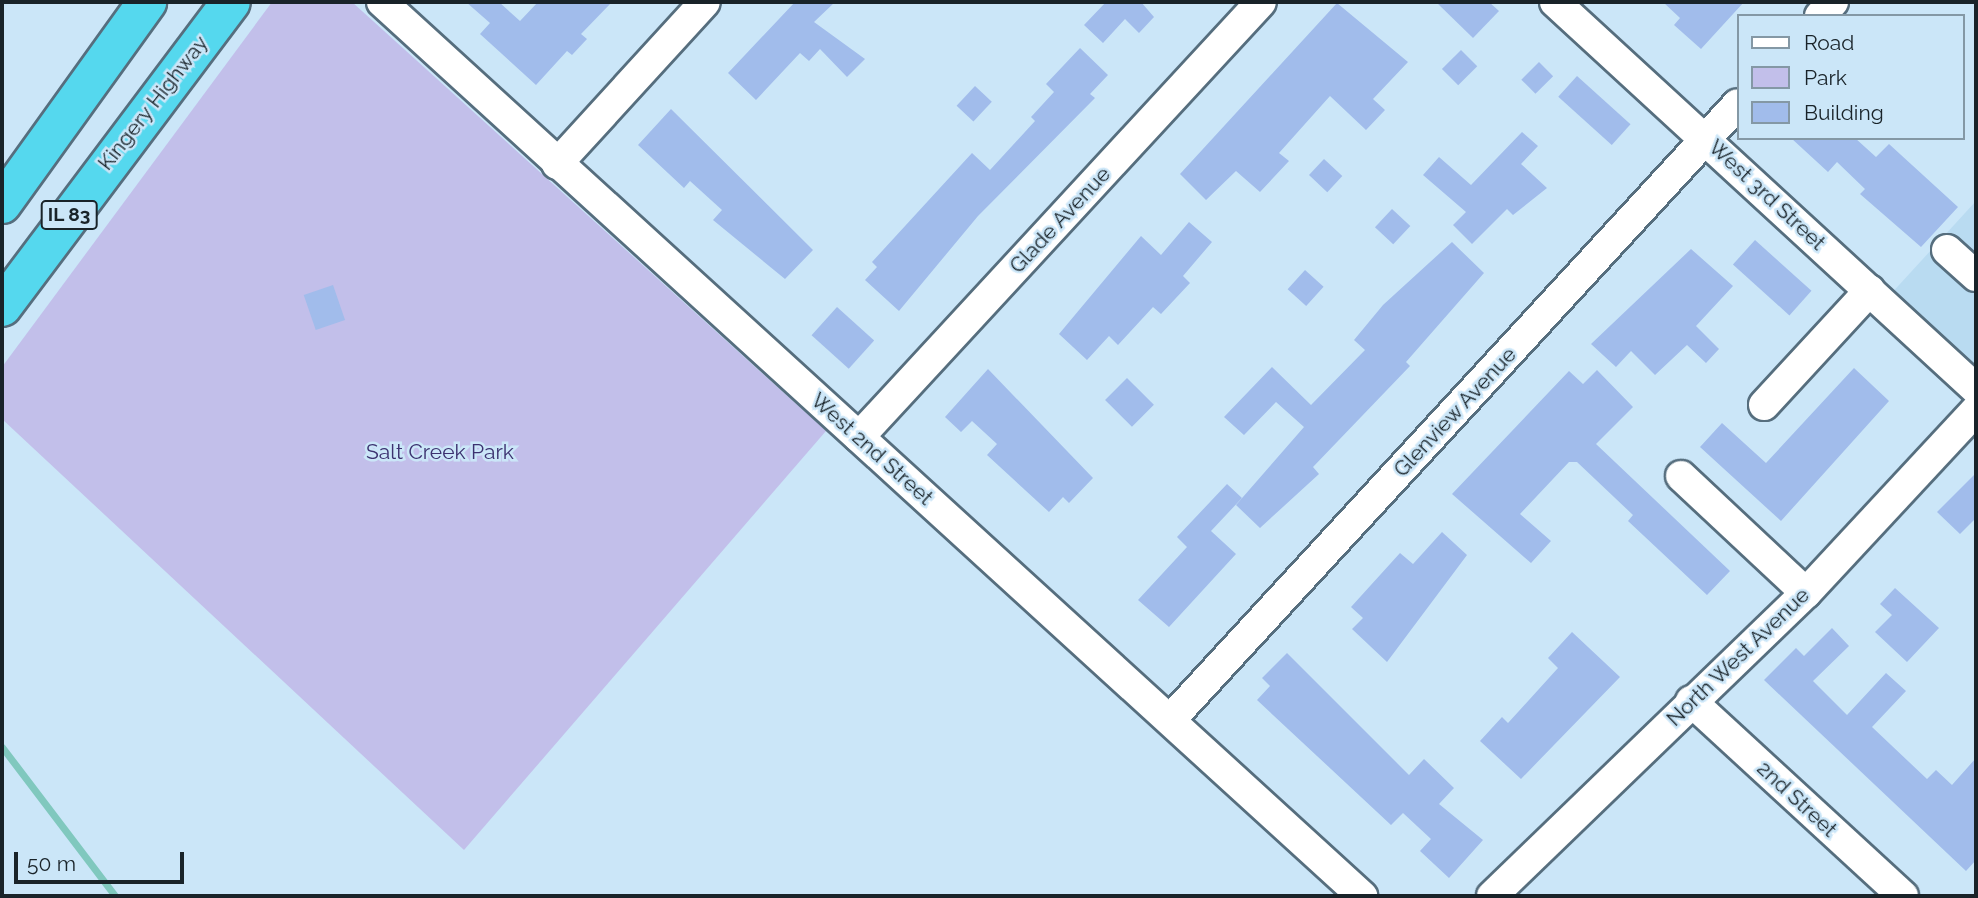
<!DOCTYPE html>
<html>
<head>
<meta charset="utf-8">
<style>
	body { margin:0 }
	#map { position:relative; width:1978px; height:898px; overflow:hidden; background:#cbe6f8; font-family:Raleway,sans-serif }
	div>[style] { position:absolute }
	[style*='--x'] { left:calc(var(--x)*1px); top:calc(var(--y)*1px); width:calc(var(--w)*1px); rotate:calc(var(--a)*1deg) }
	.built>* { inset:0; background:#b9dbf1 }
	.green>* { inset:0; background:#c2bfea }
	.stream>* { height:7px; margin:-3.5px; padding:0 3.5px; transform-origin:3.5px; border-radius:3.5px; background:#80c8be }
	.building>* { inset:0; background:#a1bceb; transform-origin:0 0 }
	.roads { filter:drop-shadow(2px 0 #566e7e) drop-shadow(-2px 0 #566e7e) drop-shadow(0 2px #566e7e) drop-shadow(0 -2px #566e7e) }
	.minor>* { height:30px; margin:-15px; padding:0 15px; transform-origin:15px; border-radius:15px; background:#fff }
	.highway>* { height:38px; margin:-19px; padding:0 19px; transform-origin:19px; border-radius:19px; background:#55d8ee }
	span { translate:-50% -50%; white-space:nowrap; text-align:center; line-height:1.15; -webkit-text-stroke:5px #cbe6f8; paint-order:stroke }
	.shield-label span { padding:2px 5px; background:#cbe6f8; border:2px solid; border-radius:5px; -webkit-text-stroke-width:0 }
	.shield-label { font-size:19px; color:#192329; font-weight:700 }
	.street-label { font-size:21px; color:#192329 }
	.park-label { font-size:21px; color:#3c3270 }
	.frame { position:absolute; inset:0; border:4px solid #192329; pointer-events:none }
	.legend { position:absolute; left:1737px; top:14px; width:228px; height:126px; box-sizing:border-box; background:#cbe6f8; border:2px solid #8498a5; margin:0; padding:9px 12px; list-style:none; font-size:21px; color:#192329 }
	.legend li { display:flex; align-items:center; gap:14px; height:35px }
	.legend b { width:35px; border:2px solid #8498a5 }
	.scale { position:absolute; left:14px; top:852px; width:170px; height:32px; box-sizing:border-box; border:4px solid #192329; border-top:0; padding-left:9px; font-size:21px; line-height:24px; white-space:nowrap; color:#192329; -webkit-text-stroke:5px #cbe6f8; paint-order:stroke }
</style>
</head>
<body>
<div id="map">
	<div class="built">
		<div style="clip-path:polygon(1976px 201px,1976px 403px,1878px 308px)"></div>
	</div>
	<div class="green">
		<div style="clip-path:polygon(272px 2px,352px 2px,826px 431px,464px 850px,2px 419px,2px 367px)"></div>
	</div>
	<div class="stream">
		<div style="--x:2;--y:747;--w:187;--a:52.8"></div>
	</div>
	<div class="building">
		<div style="clip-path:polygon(466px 2px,499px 2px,520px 21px,538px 2px,612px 2px,581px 34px,587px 39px,572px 55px,567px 51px,536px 85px,480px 34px,490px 23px)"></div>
		<div style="clip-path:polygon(795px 2px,835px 2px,814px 22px,865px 59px,847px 77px,820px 49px,809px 61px,800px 53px,756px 100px,728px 73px)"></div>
		<div style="clip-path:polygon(1106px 2px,1141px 2px,1154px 17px,1139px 33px,1125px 19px,1103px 43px,1084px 25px)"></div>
		<div style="clip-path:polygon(1436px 2px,1489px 2px,1499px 11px,1473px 38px)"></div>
		<div style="clip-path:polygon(1663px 2px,1744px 2px,1701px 49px,1674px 25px,1680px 18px)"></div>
		<div style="clip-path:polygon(1337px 3px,1408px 62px,1373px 99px,1385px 110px,1366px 130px,1330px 96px,1279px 153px,1289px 161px,1260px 192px,1236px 171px,1206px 200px,1180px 174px)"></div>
		<div style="clip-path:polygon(1080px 48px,1108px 75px,1090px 94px,1095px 98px,978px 216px,899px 311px,865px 280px,877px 267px,872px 262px,972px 153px,990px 170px,1035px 121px,1031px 117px,1054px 92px,1046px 84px)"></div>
		<div style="left:1461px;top:50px;width:23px;height:27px;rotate:45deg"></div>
		<div style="left:1539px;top:62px;width:20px;height:25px;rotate:45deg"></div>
		<div style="left:1577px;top:76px;width:72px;height:28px;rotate:42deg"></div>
		<div style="left:975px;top:86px;width:23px;height:27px;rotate:43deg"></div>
		<div style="clip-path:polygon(671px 109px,813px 250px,785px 279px,713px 220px,722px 210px,690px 181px,684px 188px,638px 145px)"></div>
		<div style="clip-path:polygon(1522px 132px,1538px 146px,1521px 164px,1547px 188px,1513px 215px,1507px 209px,1472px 244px,1453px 225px,1466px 212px,1423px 175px,1439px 157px,1471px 185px)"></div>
		<div style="clip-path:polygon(1791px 138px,1855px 138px,1876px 157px,1889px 144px,1958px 207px,1921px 247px,1860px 194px,1865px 189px,1837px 162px,1828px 172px)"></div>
		<div style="left:1324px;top:159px;width:25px;height:22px;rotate:43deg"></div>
		<div style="left:1392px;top:209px;width:25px;height:25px;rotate:43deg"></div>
		<div style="clip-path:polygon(1189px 222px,1212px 242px,1183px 276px,1190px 283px,1161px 314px,1153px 307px,1118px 345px,1109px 336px,1087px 360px,1059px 334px,1141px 236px,1161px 255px)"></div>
		<div style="left:1755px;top:240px;width:76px;height:33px;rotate:42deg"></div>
		<div style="clip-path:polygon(1452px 242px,1484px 273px,1406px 362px,1410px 366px,1313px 467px,1319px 474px,1260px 528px,1236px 505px,1304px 427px,1276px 402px,1244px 435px,1224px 417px,1272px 367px,1311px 405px,1365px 350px,1354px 340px,1383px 305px)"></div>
		<div style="clip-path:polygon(1691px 249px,1733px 286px,1696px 326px,1719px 349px,1706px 363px,1687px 345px,1655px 375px,1631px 351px,1616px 367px,1591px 344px)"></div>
		<div style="left:1305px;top:270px;width:25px;height:26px;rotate:42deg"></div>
		<div style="left:333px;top:285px;width:37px;height:31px;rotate:71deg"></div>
		<div style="left:837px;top:307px;width:50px;height:38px;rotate:42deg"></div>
		<div style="clip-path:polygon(1854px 368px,1889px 401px,1781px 521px,1700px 447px,1722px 423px,1766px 463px)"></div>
		<div style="clip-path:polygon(988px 369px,1093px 478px,1069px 503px,1063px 497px,1049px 512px,987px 455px,997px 444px,972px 421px,961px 432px,945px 417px)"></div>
		<div style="clip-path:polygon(1597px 370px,1633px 407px,1596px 444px,1730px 571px,1707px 595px,1628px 521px,1633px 515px,1577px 462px,1569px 462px,1520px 514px,1551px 541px,1531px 563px,1452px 494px,1569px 371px,1583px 384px)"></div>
		<div style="left:1127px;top:378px;width:38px;height:31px;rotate:45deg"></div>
		<div style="clip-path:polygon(1976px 473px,1976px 518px,1960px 534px,1937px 512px)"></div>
		<div style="clip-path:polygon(1227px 484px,1242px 498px,1211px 531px,1236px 554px,1169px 627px,1138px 600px,1187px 547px,1177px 537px)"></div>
		<div style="clip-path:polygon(1442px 532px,1467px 555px,1387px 662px,1352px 629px,1363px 618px,1351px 607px,1400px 553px,1413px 564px)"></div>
		<div style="clip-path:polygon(1895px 588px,1939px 628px,1907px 662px,1875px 632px,1892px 615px,1880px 604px)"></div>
		<div style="clip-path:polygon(1832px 628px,1849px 646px,1813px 681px,1847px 715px,1886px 673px,1906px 691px,1872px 727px,1927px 779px,1936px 770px,1952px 785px,1976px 758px,1976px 860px,1966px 871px,1764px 680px,1796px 648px,1804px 656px)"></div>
		<div style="clip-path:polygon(1572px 632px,1620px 677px,1521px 779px,1480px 741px,1502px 717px,1508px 723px,1558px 668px,1548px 658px)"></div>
		<div style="clip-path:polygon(1287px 653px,1409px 775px,1424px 759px,1454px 788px,1439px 804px,1483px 840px,1449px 878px,1420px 851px,1431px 839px,1403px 813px,1391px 825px,1257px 700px,1270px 686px,1262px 678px)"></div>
	</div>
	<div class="roads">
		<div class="minor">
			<div style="--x:382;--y:2;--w:1327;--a:42.37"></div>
			<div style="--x:1555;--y:2;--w:572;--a:42.59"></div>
			<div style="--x:1820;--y:16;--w:19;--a:-47"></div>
			<div style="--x:557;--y:164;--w:219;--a:-47.6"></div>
			<div style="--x:1947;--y:250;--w:39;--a:42"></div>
			<div style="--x:1764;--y:405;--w:156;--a:-47.3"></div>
			<div style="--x:859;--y:437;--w:592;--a:-47.26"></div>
			<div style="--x:1681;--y:476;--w:171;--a:43.1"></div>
			<div style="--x:1691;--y:701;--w:288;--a:42.6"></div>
			<div style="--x:1171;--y:719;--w:836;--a:-47.33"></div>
			<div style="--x:1492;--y:896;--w:436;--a:-44"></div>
			<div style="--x:1806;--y:593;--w:250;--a:-47.1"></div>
		</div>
		<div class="highway">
			<div style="--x:2;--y:204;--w:249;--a:-54.3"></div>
			<div style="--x:2;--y:307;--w:381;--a:-53.1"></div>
		</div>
	</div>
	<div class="shield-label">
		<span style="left:69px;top:215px">IL 83</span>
	</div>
	<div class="street-label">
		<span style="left:153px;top:103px;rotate:-52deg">Kingery Highway</span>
		<span style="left:1767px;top:195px;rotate:43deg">West 3rd Street</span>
		<span style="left:1060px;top:220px;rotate:-47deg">Glade Avenue</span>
		<span style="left:1455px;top:412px;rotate:-47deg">Glenview Avenue</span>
		<span style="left:872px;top:449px;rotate:42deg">West 2nd Street</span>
		<span style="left:1738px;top:657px;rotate:-44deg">North West Avenue</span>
		<span style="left:1797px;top:799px;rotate:43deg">2nd Street</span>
	</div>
	<div class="park-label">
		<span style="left:440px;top:452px">Salt Creek Park</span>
	</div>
	<div class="frame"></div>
	<ul class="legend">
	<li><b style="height:9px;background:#fff"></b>Road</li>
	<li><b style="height:19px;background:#c2bfea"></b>Park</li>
	<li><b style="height:19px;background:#a1bceb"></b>Building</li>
	</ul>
	<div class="scale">50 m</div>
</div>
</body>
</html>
